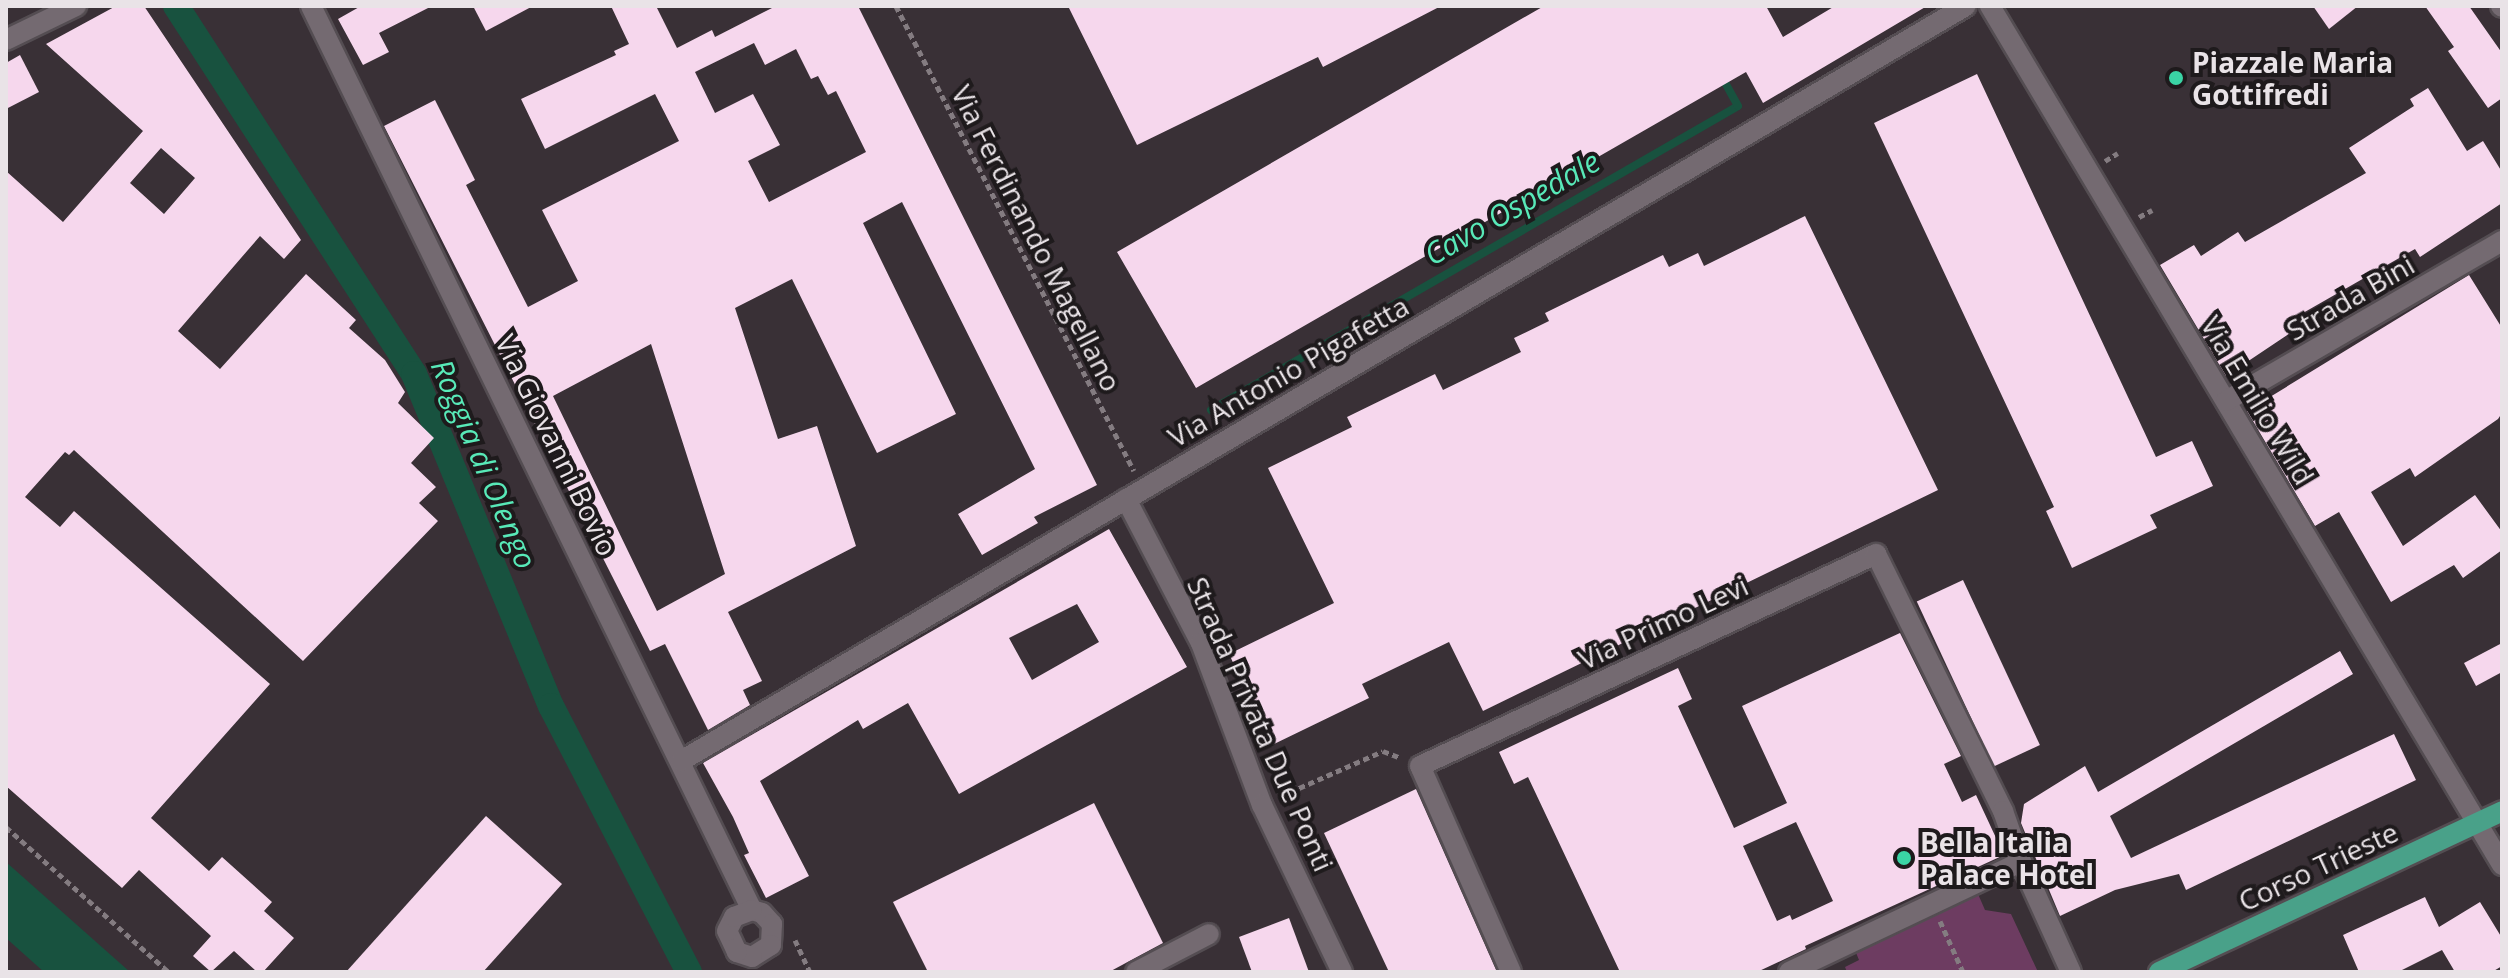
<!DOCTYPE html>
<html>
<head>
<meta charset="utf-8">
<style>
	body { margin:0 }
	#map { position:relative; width:2508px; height:978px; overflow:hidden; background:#393036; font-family:"Open Sans",sans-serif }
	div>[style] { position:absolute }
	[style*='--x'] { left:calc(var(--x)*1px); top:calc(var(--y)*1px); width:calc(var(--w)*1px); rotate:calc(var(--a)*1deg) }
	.green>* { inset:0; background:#6d3c61 }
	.water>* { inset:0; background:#18523f }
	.stream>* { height:8px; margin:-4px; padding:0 4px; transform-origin:4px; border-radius:4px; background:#18523f }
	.canal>* { height:26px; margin:-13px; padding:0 13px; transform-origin:13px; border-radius:13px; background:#18523f }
	.building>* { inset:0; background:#f6d7ed; transform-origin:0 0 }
	.path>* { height:5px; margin-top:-2.5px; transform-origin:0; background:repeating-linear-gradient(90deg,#847c81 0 6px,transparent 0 10px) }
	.roads { filter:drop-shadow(2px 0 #544d52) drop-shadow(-2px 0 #544d52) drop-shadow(0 2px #544d52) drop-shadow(0 -2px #544d52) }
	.minor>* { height:20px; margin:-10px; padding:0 10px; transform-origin:10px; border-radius:10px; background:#746a71 }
	.major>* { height:20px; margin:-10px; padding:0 10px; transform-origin:10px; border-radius:10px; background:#49a189 }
	.dots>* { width:22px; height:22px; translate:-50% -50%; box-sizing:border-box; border:4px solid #1e1a1c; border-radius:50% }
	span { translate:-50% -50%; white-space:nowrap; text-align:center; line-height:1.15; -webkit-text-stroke:8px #1e1a1c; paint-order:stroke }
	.poi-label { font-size:28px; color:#e9e3e7; font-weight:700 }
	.left { translate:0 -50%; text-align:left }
	.street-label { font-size:28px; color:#e9e3e7 }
	.water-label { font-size:30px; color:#58e9b8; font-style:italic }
	.frame { position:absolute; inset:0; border:8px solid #e9e3e7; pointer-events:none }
</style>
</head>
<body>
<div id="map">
	<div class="green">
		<div style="clip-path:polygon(1978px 894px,1985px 910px,2011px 914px,2038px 972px,1847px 972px,1845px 967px,1859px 960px,1852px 943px,1902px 929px)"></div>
	</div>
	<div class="water">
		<div style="clip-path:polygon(6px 862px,130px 972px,44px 972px,6px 938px)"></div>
	</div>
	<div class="stream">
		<div style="--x:1211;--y:410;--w:608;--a:-29.98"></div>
		<div style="--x:1738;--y:106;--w:33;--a:-119"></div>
	</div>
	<div class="canal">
		<div style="--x:176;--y:6;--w:438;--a:57.1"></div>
		<div style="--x:414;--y:374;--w:359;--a:67.6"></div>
		<div style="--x:551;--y:706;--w:300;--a:62.6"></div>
	</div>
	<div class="building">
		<div style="clip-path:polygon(evenodd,116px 6px,144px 6px,301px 240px,284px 259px,260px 236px,178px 331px,220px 369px,306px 274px,356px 320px,349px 328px,385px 360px,405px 392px,398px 403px,434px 438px,411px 463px,436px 487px,419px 503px,438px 521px,303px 661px,74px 450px,69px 455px,65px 452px,25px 497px,60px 527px,74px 511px,270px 684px,151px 818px,209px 871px,222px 857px,272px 902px,264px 911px,294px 938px,263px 972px,257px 972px,234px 951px,211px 972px,193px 956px,211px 936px,139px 870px,122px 888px,6px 786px,6px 171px,63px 222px,143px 131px,46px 44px,116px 6px,161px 148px,195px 178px,164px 214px,130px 183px,161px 148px)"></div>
		<div style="clip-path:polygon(361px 6px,432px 6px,379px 33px,389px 52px,363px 65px,338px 19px)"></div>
		<div style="clip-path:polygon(473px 6px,533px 6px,486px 31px)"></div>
		<div style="clip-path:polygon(evenodd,611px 6px,656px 6px,677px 48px,712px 30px,715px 37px,776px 6px,858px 6px,1097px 485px,1034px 517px,1038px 523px,982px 555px,958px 514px,1035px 469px,902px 202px,863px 223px,956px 414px,877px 453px,792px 279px,735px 308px,778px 439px,817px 426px,856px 546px,728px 612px,762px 681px,743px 690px,750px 705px,708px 730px,665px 644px,650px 651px,384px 126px,435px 100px,475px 180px,466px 185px,528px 307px,578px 281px,542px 210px,679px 141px,655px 94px,545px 149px,521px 99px,616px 55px,614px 51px,629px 44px,611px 6px,754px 43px,765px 65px,796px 49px,811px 79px,818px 76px,828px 95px,836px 91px,866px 152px,769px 202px,748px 161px,780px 145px,753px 94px,715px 113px,695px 72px,754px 43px,611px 6px,651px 344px,725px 574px,657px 611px,553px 396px,651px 344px)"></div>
		<div style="clip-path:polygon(1068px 6px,1441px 6px,1323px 67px,1318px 57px,1137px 145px)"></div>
		<div style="clip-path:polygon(1544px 6px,1766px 6px,1783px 37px,1835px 6px,1927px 6px,1763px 103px,1746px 72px,1196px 388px,1117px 252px)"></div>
		<div style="clip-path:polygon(2313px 6px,2358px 6px,2329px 29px)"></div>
		<div style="clip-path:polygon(2425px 6px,2469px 6px,2502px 53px,2502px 98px,2488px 108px,2448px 51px,2454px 47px)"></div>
		<div style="clip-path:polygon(20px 55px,39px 92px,6px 109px,6px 63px)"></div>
		<div style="clip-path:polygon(1977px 74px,2156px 457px,2192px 441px,2213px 486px,2150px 515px,2157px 528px,2072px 568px,2046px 511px,2054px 507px,1874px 123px)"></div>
		<div style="clip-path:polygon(2428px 88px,2467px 151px,2483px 141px,2502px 172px,2502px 203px,2420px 257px,2415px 249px,2303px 313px,2308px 321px,2226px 376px,2160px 265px,2194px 245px,2201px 256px,2238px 232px,2245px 242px,2366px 173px,2349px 148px,2414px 106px,2410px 99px)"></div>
		<div style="clip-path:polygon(1805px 216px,1938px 490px,1483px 711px,1449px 642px,1362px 684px,1369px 698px,1272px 745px,1229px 654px,1334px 603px,1268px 468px,1352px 427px,1347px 417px,1435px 374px,1443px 390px,1521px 352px,1514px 338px,1549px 321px,1545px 313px,1663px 255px,1669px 267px,1698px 253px,1704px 266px)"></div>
		<div style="clip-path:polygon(2469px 275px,2502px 328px,2502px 413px,2498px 419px,2415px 477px,2410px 468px,2371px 492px,2403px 546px,2475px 495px,2502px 532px,2502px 550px,2463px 578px,2454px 565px,2391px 602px,2339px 512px,2315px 526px,2247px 411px)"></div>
		<div style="clip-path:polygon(evenodd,1109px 529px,1187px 667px,959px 794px,908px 703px,863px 729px,858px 720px,760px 781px,809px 876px,766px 898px,744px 855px,749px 853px,733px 817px,703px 763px,1109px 529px,1077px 604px,1099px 642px,1032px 680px,1009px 638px,1077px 604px)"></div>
		<div style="left:1963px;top:580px;width:182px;height:51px;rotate:65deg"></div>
		<div style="clip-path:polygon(evenodd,1900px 633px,1961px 756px,1944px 764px,1962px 802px,1976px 795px,2004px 855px,1805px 946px,1806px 949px,1757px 972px,1620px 972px,1528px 777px,1514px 784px,1499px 752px,1678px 668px,1692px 699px,1678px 706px,1734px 828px,1787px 803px,1742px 706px,1900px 633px,1796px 822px,1833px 901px,1792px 920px,1790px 915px,1777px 921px,1743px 846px,1796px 822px)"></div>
		<div style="clip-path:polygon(2502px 643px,2502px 672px,2476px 686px,2464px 663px)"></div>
		<div style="clip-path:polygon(2340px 651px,2353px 674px,2110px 816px,2131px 858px,2394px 734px,2416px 780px,2186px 890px,2179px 874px,2115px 890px,2060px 916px,2021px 823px,2024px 804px,2085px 766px,2098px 792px)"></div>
		<div style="clip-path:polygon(1416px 789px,1497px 972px,1389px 972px,1324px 833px)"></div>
		<div style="clip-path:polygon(1094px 803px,1163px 943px,1109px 972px,928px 972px,893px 902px)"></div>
		<div style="clip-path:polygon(486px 816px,562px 884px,483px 972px,346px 972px)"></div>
		<div style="clip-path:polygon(2425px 897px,2439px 927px,2480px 902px,2502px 938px,2502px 966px,2492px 972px,2455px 972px,2442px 950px,2398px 972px,2359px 972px,2343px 935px)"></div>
		<div style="clip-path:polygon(1289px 918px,1309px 972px,1252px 972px,1239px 937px)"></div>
	</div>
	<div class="path">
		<div style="--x:896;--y:6;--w:522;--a:62.9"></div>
		<div style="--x:2105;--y:161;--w:15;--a:-32"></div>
		<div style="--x:2139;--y:217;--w:15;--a:-28"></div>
		<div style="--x:1281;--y:796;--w:111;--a:-23.8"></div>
		<div style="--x:1383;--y:751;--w:19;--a:21"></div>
		<div style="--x:6;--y:827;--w:218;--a:41.7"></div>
		<div style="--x:1940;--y:921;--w:56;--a:65.7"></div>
		<div style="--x:795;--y:940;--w:35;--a:65"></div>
	</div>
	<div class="roads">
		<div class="minor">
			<div style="--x:311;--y:6;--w:1006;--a:64"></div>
			<div style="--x:752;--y:910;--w:10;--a:17"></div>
			<div style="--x:762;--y:913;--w:15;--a:48"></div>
			<div style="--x:772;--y:924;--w:21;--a:93"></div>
			<div style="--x:771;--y:945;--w:22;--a:148"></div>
			<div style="--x:752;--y:957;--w:16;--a:-162"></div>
			<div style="--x:737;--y:952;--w:23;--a:-115"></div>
			<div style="--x:727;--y:931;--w:16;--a:-63"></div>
			<div style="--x:734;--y:917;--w:19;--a:-21"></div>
			<div style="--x:1990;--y:6;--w:1000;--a:59.2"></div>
			<div style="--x:2501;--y:6;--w:1;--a:45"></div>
			<div style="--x:6;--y:40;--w:78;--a:-25.9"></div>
			<div style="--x:2226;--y:401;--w:319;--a:-30.1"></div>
			<div style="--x:1126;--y:499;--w:162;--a:62.5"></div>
			<div style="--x:1201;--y:643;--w:173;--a:69.4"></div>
			<div style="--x:1262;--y:805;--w:185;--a:64.4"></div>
			<div style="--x:681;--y:761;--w:1490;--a:-30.44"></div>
			<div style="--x:1136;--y:972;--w:82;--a:-27.5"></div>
			<div style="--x:1511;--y:972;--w:225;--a:-113.8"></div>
			<div style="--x:1420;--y:766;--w:503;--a:-24.93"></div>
			<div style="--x:1876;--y:554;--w:287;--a:63.7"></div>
			<div style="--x:2003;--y:811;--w:54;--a:70.6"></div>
			<div style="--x:2021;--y:862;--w:121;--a:65.6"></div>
			<div style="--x:1789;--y:972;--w:257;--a:-25.4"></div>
		</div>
		<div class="major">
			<div style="--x:2159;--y:972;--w:379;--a:-25.1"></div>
		</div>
	</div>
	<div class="dots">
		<div style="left:2176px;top:78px;background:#3ad4a5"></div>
		<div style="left:1904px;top:858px;background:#3ad4a5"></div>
	</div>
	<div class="poi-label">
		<span class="left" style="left:2192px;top:78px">Piazzale Maria<br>Gottifredi</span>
		<span class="left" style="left:1920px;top:858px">Bella Italia<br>Palace Hotel</span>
	</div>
	<div class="street-label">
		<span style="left:1037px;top:238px;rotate:63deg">Via Ferdinando Magellano</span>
		<span style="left:2350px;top:297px;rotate:-30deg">Strada Bini</span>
		<span style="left:1288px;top:371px;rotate:-30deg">Via Antonio Pigafetta</span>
		<span style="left:2258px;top:400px;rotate:59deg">Via Emilio Wild</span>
		<span style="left:557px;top:445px;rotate:64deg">Via Giovanni Bovio</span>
		<span style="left:1663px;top:622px;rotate:-25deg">Via Primo Levi</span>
		<span style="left:1261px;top:724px;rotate:66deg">Strada Privata Due Ponti</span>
		<span style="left:2318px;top:866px;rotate:-25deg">Corso Trieste</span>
	</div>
	<div class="water-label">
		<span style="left:1512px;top:208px;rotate:-30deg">Cavo Ospedale</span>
		<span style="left:484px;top:464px;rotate:67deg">Roggia di Olengo</span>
	</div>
	<div class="frame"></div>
</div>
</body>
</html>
